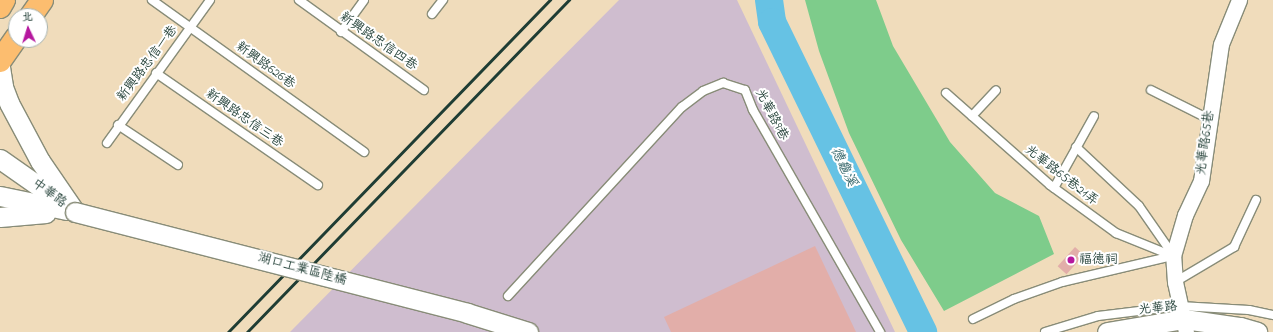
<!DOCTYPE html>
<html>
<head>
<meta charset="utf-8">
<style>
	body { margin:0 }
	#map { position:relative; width:1273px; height:332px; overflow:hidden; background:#f0dcbb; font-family:"Indie Flower","LXGW WenKai TC",sans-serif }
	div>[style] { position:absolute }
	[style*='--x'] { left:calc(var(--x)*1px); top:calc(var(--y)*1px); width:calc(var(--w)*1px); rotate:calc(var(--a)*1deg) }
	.industrial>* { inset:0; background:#cfbdcf }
	.green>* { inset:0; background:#7ecc8b }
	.river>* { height:28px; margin:-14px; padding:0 14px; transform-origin:14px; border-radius:14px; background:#66c2e4 }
	.building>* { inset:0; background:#e2aea9; transform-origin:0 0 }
	.roads { filter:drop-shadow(1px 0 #888c78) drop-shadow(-1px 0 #888c78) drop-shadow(0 1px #888c78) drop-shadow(0 -1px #888c78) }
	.service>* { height:8px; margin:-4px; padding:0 4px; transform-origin:4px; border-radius:4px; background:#fff }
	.minor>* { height:15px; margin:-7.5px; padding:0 7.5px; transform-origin:7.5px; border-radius:7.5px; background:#fff }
	.tertiary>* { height:19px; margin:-9.5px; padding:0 9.5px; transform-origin:9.5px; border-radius:9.5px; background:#fff }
	.primary>* { height:22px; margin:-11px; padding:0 11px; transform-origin:11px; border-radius:11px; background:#fcbd6f }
	.rail>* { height:3px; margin:-1.5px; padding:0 1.5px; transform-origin:1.5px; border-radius:1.5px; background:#1f3d34 }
	.bridges { filter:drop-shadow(1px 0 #888c78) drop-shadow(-1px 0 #888c78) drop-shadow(0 1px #888c78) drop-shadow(0 -1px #888c78) }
	.tertiary-bridge>* { height:19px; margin:-9.5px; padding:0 9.5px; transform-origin:9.5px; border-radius:9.5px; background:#fff }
	.dots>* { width:11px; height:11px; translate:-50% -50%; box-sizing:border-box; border:2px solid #fff; border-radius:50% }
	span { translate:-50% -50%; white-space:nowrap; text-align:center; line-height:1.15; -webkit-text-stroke:4px #fff; paint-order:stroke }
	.street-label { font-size:13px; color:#1f3d34 }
	.poi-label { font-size:13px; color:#1f3d34 }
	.left { translate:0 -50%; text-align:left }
	.water-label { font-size:14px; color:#346569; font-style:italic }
	.north { position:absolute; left:8px; top:8px; width:40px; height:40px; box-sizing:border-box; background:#fff; border:1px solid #a5b1ae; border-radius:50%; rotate:356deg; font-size:11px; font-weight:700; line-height:16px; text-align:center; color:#1f3d34 }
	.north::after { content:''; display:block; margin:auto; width:14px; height:18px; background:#b5179e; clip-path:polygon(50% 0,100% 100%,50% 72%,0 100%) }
</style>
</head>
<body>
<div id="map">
	<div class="industrial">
		<div style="clip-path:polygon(619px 0,737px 0,895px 332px,290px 332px)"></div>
	</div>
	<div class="green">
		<div style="clip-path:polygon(805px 0,876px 0,893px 46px,950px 142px,995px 193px,1039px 216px,1054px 254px,944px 311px,901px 240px,849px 133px,819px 51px)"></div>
	</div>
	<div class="river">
		<div style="--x:769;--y:0;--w:22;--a:82"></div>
		<div style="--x:772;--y:22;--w:345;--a:64"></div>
	</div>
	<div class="building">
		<div style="clip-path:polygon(815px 246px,856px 332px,671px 332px,664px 317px)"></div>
		<div style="left:1075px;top:247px;width:12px;height:26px;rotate:42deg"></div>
	</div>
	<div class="roads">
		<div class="service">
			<div style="--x:152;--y:0;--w:261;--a:35.6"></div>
			<div style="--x:299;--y:0;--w:154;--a:35.8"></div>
			<div style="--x:432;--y:14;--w:18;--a:-52"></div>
			<div style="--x:341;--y:32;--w:39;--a:-54"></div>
			<div style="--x:156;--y:73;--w:197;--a:34.7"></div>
			<div style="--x:1151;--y:90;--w:65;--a:26.6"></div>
			<div style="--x:946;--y:93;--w:139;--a:41.5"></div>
			<div style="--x:1050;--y:185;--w:82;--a:36"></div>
			<div style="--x:1116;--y:233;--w:61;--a:22"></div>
			<div style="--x:972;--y:116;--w:35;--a:-47"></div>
			<div style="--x:118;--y:125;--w:72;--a:33.7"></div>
			<div style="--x:107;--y:143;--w:176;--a:-54.2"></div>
			<div style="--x:1076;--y:147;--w:86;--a:43.1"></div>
			<div style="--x:1139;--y:206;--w:60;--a:55.2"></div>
			<div style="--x:1054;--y:188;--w:82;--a:-60.9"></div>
			<div style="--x:1175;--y:282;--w:69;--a:-30.7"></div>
			<div style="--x:1234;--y:247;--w:52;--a:-64.9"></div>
			<div style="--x:508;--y:296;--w:257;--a:-47.4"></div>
			<div style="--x:682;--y:107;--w:26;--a:-37"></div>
			<div style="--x:703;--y:91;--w:22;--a:-22"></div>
			<div style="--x:723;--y:83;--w:23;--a:18"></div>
			<div style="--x:745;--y:90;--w:22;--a:68"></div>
			<div style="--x:753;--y:110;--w:256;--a:60.2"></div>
			<div style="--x:973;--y:319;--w:46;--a:-26"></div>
			<div style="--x:1014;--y:299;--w:51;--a:-19.5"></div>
			<div style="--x:1062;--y:282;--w:114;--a:-13.2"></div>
			<div style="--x:1045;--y:332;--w:55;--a:-16.8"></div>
			<div style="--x:1098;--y:316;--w:83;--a:-7"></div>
			<div style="--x:1180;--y:306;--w:69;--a:3.3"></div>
			<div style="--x:1249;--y:310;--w:25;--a:12"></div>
		</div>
		<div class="minor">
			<div style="--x:1186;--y:332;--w:51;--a:-102.4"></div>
			<div style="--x:1175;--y:282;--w:26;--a:-94"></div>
			<div style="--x:1173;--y:256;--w:43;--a:-73.7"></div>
			<div style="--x:1185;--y:215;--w:38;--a:-65"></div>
			<div style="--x:1201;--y:181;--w:138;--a:-81.7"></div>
			<div style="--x:1221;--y:44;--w:48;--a:-67.8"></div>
		</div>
		<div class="tertiary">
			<div style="--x:0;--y:67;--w:20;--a:81"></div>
			<div style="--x:3;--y:87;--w:17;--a:69"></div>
			<div style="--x:9;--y:103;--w:66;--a:61.9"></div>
			<div style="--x:40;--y:161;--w:62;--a:55.5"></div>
			<div style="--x:0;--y:159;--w:78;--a:35.1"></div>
			<div style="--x:0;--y:196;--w:68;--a:11.8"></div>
			<div style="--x:0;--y:217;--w:46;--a:-5"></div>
			<div style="--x:1107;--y:332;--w:78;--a:-9.6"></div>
			<div style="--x:1184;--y:319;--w:57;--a:8.1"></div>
			<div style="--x:1240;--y:327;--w:18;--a:16"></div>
		</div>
		<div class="primary">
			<div style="--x:0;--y:7;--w:8;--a:-60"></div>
			<div style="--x:31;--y:16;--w:19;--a:-55"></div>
			<div style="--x:0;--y:61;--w:28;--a:-55"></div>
		</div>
	</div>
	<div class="rail">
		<div style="--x:228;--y:332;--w:463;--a:-45.9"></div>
		<div style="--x:247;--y:332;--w:463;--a:-45.9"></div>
	</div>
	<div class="bridges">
		<div class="tertiary-bridge">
			<div style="--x:75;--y:212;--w:405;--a:14.4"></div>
			<div style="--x:467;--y:313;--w:64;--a:17.3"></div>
		</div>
	</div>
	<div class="dots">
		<div style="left:1071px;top:260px;background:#b5179e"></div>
	</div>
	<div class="street-label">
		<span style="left:378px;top:42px;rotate:35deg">新興路忠信四巷</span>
		<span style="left:148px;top:64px;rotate:-53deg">新興路忠信一巷</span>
		<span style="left:265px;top:66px;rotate:36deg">新興路626巷</span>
		<span style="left:771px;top:115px;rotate:62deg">光華路9巷</span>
		<span style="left:244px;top:119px;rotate:35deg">新興路忠信三巷</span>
		<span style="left:1206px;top:143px;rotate:-82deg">光華路65巷</span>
		<span style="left:1061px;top:176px;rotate:38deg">光華路65巷21弄</span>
		<span style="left:49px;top:194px;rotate:36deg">中華路</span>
		<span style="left:302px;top:270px;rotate:15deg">湖口工業區陸橋</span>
		<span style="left:1158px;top:309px;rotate:-6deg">光華路</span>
	</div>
	<div class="poi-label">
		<span class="left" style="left:1079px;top:260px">福德祠</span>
	</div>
	<div class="water-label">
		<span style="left:843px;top:167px;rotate:64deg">德龜溪</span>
	</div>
	<div class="north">北</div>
</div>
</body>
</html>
